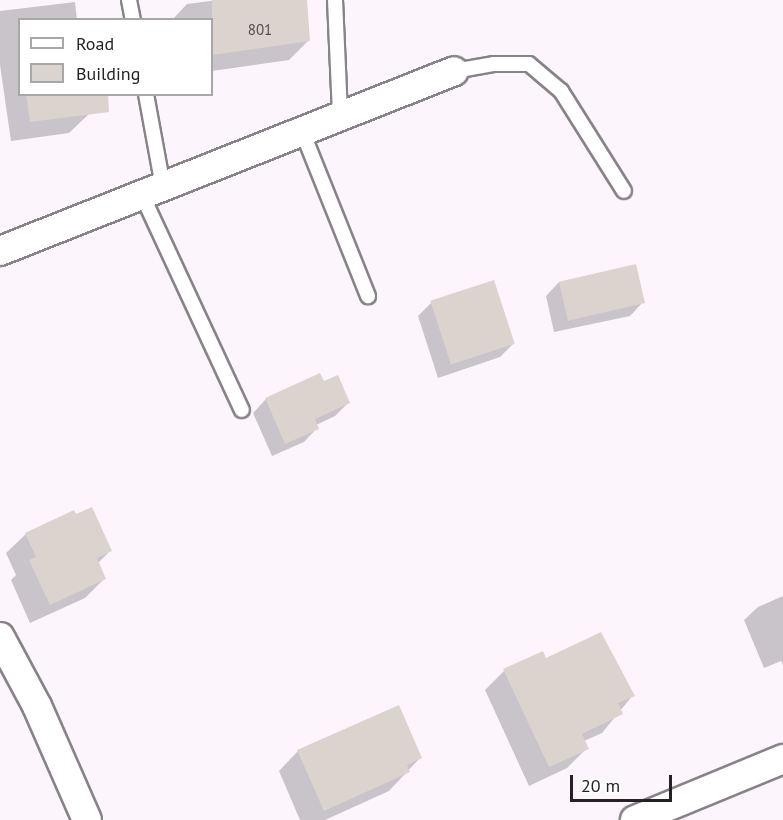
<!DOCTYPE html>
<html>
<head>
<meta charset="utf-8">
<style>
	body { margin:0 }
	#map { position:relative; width:783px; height:820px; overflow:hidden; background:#fcf5fc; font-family:"PT Sans",sans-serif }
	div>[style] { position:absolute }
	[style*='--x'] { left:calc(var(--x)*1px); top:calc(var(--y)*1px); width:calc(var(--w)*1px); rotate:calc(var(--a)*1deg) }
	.shadow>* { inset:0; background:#0003 }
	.building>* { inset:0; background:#dbd3cd; transform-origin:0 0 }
	.roads { filter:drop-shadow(2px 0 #898288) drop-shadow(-2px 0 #898288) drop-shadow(0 2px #898288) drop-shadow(0 -2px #898288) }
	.lane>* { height:14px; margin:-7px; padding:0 7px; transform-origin:7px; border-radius:7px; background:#fff }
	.street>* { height:28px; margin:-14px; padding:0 14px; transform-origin:14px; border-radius:14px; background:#fff }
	span { translate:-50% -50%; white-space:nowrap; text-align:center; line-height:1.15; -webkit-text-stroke:6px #fff; paint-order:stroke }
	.number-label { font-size:15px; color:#524e4f }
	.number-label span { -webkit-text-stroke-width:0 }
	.legend { position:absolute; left:18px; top:18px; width:195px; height:78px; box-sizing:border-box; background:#fff; border:2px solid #a8a7a8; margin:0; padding:8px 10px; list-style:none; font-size:18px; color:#252225 }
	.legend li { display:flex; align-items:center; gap:12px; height:30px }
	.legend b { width:30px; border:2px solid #a8a7a8 }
	.scale { position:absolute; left:570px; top:775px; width:102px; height:27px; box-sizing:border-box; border:3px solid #252225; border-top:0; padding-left:8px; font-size:18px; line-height:21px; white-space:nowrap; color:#252225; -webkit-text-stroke:4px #fff; paint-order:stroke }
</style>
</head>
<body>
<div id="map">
	<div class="shadow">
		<div style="clip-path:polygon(218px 0,306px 0,309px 40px,289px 60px,212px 71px,212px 20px,172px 20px,187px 4px)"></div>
		<div style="clip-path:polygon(75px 2px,77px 20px,20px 20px,20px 94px,86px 94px,89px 114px,69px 133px,11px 141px,0 65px,0 11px)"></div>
		<div style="clip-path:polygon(559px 282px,643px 302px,630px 316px,554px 332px,546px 296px)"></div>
		<div style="clip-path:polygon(431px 303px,513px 344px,500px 357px,438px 378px,418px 316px)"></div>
		<div style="clip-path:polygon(323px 383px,348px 403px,335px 416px,316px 425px,317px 428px,304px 442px,272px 456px,253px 413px,266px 399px)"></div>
		<div style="clip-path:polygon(26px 534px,111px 550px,97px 564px,104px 579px,85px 598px,30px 623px,11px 580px,16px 575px,6px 553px)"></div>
		<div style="clip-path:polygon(783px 596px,783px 665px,781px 661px,764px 668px,744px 620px,758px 607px)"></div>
		<div style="clip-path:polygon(546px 660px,633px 695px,602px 733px,584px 741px,587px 748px,567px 768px,529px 786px,485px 690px,504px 671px)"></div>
		<div style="clip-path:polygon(298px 751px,420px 758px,389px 791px,325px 820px,300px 820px,279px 771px)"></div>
	</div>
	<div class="building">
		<div style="clip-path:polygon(212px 0,307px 0,310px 41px,212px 55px)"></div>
		<div style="clip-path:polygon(26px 94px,108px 94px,109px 112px,30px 122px)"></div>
		<div style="left:636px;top:264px;width:40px;height:79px;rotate:77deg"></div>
		<div style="left:494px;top:280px;width:67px;height:67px;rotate:72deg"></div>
		<div style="clip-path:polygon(320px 373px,324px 381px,338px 375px,350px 403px,315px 419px,319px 429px,285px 444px,265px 398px)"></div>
		<div style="clip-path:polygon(92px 507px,112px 551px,97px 558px,106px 579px,50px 605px,29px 560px,36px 557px,25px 533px,74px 510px,76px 514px)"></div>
		<div style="clip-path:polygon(601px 632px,635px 696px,618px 703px,623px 714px,582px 734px,589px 749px,549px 767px,503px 669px,543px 651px,546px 658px)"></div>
		<div style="clip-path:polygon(399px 705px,422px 758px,407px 765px,410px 772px,324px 811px,297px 750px)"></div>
	</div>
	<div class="roads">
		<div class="lane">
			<div style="--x:129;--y:0;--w:20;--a:79"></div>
			<div style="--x:335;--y:0;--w:116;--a:87.5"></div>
			<div style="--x:454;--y:71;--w:41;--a:-9.9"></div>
			<div style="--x:494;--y:64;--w:35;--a:0"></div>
			<div style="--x:529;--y:64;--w:42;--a:40.2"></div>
			<div style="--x:561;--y:91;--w:118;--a:57.8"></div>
			<div style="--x:146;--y:94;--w:95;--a:79.6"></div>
			<div style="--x:302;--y:131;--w:178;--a:68.2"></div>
			<div style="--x:142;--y:195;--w:237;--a:65.1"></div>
		</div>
		<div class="street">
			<div style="--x:0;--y:251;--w:488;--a:-21.6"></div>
			<div style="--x:0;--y:637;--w:78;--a:61.8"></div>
			<div style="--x:37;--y:706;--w:124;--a:66.3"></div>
			<div style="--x:635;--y:820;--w:160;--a:-22.4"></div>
		</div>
	</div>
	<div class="number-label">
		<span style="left:260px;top:30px">801</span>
	</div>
	<ul class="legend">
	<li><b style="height:8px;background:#fff"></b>Road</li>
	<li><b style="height:16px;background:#dbd3cd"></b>Building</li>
	</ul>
	<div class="scale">20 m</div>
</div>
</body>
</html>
